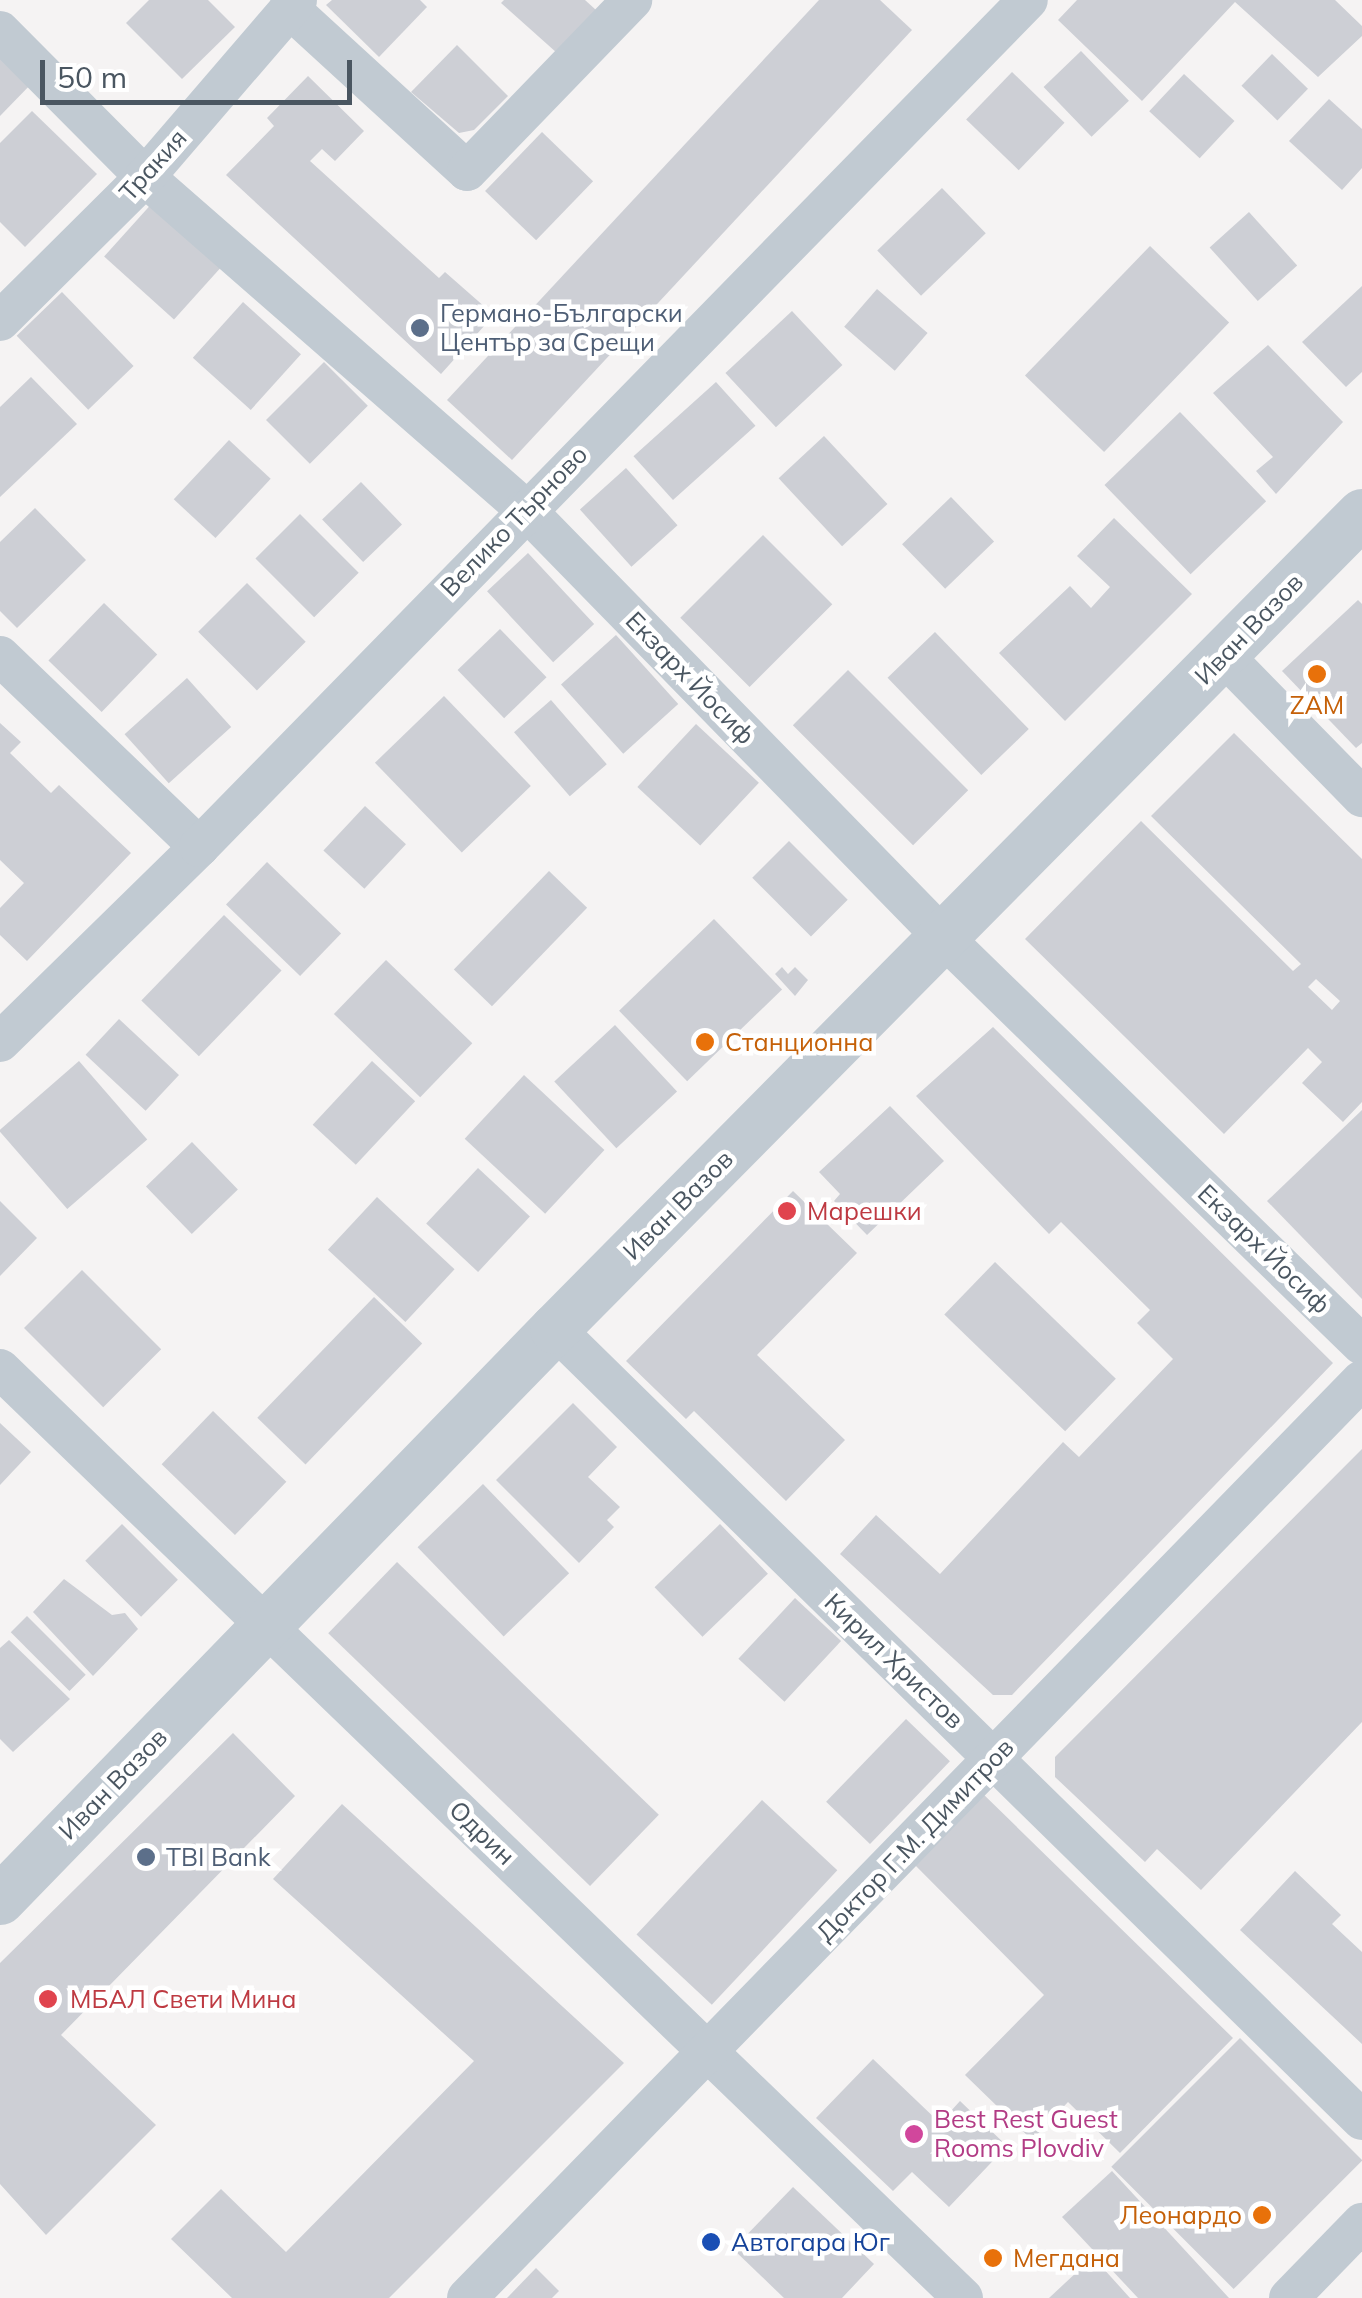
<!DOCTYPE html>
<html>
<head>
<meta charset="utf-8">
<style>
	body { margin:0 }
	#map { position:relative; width:1362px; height:2298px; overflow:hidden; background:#f5f3f3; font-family:Mulish,sans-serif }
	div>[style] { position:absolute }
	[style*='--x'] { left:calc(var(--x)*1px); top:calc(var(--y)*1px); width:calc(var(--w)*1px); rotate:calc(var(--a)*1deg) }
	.building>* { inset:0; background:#cdcfd5; transform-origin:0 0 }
	.minor>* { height:40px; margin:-20px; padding:0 20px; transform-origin:20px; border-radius:20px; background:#c1cad2 }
	.tertiary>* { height:50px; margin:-25px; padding:0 25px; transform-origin:25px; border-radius:25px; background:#c1cad2 }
	.dots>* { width:28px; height:28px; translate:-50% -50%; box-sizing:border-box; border:5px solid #fff; border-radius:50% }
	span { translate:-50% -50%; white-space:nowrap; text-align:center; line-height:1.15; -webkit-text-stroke:9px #fff; paint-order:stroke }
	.street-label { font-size:25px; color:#4a5661 }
	.service-label { font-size:25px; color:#4e5e75 }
	.left { translate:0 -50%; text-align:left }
	.food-label { font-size:25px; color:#c56008 }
	.right { translate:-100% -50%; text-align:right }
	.health-label { font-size:25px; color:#be3a42 }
	.hotel-label { font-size:25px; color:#b23c85 }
	.transit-label { font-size:25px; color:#164399 }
	.scale { position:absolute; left:40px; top:60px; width:312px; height:45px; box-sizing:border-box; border:5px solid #4a5661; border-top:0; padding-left:12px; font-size:30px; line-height:35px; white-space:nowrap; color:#4a5661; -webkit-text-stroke:8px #fff; paint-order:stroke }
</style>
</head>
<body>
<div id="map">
	<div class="building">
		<div style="clip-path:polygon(149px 0,208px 0,235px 27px,182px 79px,126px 23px)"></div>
		<div style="clip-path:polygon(332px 0,420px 0,427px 7px,379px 57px,326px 5px)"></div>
		<div style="clip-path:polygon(504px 0,585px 0,596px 10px,557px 53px,501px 3px)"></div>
		<div style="clip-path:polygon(819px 0,880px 0,912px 30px,512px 460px,447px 400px)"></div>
		<div style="clip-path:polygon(1077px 0,1335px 0,1362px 26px,1362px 36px,1318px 77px,1235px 2px,1142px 101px,1058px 20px)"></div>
		<div style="clip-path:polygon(0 45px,35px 80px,0 116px)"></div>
		<div style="clip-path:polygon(457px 45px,508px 96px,474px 130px,459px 133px,411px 92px)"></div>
		<div style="left:1081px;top:51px;width:69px;height:52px;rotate:46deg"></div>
		<div style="left:1272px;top:54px;width:50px;height:44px;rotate:44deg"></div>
		<div style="left:1012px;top:72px;width:73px;height:66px;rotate:44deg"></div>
		<div style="left:1184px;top:74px;width:69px;height:51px;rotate:43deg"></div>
		<div style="clip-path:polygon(308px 76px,364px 131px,335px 161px,322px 149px,310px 161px,439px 278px,445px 272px,494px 315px,441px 374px,226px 175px,274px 126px,267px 118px)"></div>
		<div style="clip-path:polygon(1329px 99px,1362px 129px,1362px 168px,1342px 190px,1289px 141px)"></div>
		<div style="clip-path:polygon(32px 111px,97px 174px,25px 247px,0 222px,0 143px)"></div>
		<div style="left:542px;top:132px;width:71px;height:82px;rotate:44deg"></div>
		<div style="left:942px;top:188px;width:63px;height:90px;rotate:46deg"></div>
		<div style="left:155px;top:200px;width:94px;height:76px;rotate:42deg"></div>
		<div style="left:1249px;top:212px;width:72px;height:53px;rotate:48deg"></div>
		<div style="left:1150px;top:246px;width:110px;height:180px;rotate:44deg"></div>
		<div style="clip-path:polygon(1362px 286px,1362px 372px,1346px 387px,1302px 342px)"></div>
		<div style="left:877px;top:289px;width:67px;height:50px;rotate:41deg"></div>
		<div style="left:62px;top:292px;width:103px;height:63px;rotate:46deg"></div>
		<div style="left:243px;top:302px;width:78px;height:75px;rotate:42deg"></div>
		<div style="left:792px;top:311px;width:74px;height:91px;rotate:47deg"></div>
		<div style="clip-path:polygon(1268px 345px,1343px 422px,1276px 494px,1256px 471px,1273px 457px,1213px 393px)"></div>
		<div style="left:324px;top:362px;width:62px;height:82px;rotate:45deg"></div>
		<div style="clip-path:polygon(31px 377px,77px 424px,0 497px,0 407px)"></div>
		<div style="left:716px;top:382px;width:59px;height:111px;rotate:48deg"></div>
		<div style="left:1180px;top:412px;width:124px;height:105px;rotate:46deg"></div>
		<div style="left:824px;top:436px;width:93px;height:62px;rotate:47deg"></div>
		<div style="left:229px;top:440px;width:57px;height:81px;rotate:43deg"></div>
		<div style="left:626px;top:468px;width:77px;height:62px;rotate:48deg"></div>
		<div style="left:361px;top:482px;width:59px;height:54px;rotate:46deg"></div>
		<div style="left:951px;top:497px;width:62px;height:68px;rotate:46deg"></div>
		<div style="clip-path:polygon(35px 508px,86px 560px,17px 628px,0 611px,0 542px)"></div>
		<div style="left:300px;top:514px;width:83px;height:63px;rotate:45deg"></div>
		<div style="clip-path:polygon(1114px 518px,1192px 594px,1065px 721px,999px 653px,1070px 586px,1091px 608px,1110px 587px,1077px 556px)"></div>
		<div style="left:763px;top:535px;width:98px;height:117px;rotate:45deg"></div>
		<div style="left:528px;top:553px;width:97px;height:56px;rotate:47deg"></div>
		<div style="left:247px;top:583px;width:83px;height:69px;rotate:45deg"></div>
		<div style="clip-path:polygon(1358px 600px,1362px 604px,1362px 743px,1356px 748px,1282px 671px)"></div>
		<div style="left:104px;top:603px;width:74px;height:80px;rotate:44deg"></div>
		<div style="left:500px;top:629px;width:67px;height:59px;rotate:46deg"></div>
		<div style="left:935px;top:632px;width:135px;height:66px;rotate:46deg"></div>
		<div style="left:616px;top:635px;width:93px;height:74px;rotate:48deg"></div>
		<div style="left:848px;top:670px;width:170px;height:78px;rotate:45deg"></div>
		<div style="left:187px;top:678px;width:66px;height:84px;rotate:48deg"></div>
		<div style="left:444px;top:696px;width:125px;height:96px;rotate:46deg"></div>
		<div style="left:551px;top:700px;width:85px;height:49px;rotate:49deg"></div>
		<div style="clip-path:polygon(0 723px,21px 742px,10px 753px,51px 793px,59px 785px,131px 853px,27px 961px,0 935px,0 908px,24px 883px,0 860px)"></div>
		<div style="left:696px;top:724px;width:86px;height:86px;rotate:43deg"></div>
		<div style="clip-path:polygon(evenodd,1234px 733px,1362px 859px,1362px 1102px,1343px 1122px,1302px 1083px,1322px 1062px,1308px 1048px,1224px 1134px,1025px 939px,1141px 821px,1293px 971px,1301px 964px,1151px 816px,1234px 733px,1316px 979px,1340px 1001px,1332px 1010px,1308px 987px,1316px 979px)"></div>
		<div style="left:365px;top:806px;width:56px;height:61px;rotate:43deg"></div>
		<div style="left:789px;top:841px;width:83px;height:52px;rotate:45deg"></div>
		<div style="left:267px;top:862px;width:103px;height:59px;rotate:44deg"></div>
		<div style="left:549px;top:871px;width:53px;height:137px;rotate:44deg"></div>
		<div style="left:224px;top:915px;width:80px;height:119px;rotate:44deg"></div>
		<div style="left:714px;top:919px;width:98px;height:132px;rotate:46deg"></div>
		<div style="left:386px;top:960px;width:120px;height:75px;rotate:44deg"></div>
		<div style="clip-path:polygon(782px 967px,788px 974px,795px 967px,808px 980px,795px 996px,775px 974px)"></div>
		<div style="left:119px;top:1019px;width:82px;height:49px;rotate:43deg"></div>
		<div style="left:615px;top:1025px;width:91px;height:83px;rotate:47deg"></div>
		<div style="clip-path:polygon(993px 1027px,1333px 1363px,1012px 1695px,993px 1695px,840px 1554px,876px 1515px,940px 1574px,1063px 1442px,1079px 1457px,1173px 1359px,1137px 1323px,1150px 1310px,1061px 1222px,1049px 1234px,916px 1096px)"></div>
		<div style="left:79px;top:1061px;width:104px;height:106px;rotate:49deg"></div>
		<div style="left:372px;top:1061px;width:59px;height:87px;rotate:43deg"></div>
		<div style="left:524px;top:1075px;width:110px;height:87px;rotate:43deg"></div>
		<div style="clip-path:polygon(890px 1106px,944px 1161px,867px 1235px,834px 1201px,840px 1194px,819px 1172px)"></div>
		<div style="clip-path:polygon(1362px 1110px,1362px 1299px,1267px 1201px)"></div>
		<div style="left:192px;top:1142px;width:66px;height:64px;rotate:46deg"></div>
		<div style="left:478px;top:1168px;width:71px;height:76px;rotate:43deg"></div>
		<div style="clip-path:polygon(793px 1191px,857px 1253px,757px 1355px,845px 1440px,786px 1501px,694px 1411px,686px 1419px,626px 1361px)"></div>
		<div style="left:377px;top:1197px;width:106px;height:72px;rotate:43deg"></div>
		<div style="clip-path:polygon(0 1201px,37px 1238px,0 1276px)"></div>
		<div style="left:995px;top:1262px;width:168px;height:73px;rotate:44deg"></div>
		<div style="left:82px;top:1270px;width:112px;height:82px;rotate:45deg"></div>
		<div style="left:374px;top:1297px;width:67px;height:168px;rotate:44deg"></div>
		<div style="clip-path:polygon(573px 1403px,617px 1447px,588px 1477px,620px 1507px,607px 1520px,614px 1527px,579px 1563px,496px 1480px)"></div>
		<div style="left:213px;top:1411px;width:102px;height:74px;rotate:44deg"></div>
		<div style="clip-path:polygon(0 1423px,31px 1452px,0 1485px)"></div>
		<div style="clip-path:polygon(1362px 1449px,1362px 1722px,1201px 1890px,1157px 1849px,1145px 1862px,1055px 1777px,1055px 1757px)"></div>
		<div style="left:483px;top:1484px;width:124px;height:91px;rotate:46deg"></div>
		<div style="left:122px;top:1524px;width:79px;height:52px;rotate:45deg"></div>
		<div style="left:720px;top:1524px;width:69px;height:91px;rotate:46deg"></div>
		<div style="left:397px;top:1562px;width:364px;height:99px;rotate:44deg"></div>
		<div style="clip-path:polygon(64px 1579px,112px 1615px,125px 1613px,138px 1629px,93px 1676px,33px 1612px)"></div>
		<div style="left:795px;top:1598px;width:63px;height:83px;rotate:43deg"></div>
		<div style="left:27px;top:1616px;width:83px;height:23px;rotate:45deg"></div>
		<div style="clip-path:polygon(9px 1640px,70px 1699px,13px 1752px,0 1739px,0 1648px)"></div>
		<div style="left:906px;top:1719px;width:61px;height:115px;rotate:44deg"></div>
		<div style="clip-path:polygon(233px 1733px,295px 1796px,61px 2035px,156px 2125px,46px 2235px,0 2184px,0 1963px)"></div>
		<div style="clip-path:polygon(979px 1790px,1233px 2038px,1120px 2153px,1068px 2102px,1032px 2140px,965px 2075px,1044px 1995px,909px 1859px)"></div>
		<div style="left:762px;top:1800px;width:103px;height:184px;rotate:43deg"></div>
		<div style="clip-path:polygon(342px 1804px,624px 2063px,389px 2298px,232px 2298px,171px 2239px,221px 2189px,286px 2252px,474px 2061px,273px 1879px)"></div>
		<div style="clip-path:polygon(1295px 1871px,1341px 1915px,1332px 1924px,1362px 1952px,1362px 2044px,1240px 1930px)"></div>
		<div style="left:1240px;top:2038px;width:173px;height:182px;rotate:45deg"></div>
		<div style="clip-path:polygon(873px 2059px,940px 2123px,960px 2101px,1007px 2146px,949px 2207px,912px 2172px,893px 2191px,816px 2118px)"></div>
		<div style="clip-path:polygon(1112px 2171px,1229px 2298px,1138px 2298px,1062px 2217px)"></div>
		<div style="clip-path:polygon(793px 2187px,874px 2264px,842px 2298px,784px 2298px,733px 2249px)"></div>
		<div style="clip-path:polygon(1093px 2257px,1130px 2298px,1049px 2298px)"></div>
		<div style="clip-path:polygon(536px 2268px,559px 2291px,552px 2298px,507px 2298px)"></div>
	</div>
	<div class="minor">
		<div style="--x:289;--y:8;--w:241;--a:42.5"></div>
		<div style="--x:467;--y:171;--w:238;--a:-46"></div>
		<div style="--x:0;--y:31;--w:206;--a:45.2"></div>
		<div style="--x:145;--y:177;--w:505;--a:41.14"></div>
		<div style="--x:525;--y:509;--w:600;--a:45.68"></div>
		<div style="--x:944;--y:938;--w:583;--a:44.24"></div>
		<div style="--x:0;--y:321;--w:204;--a:-44.8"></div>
		<div style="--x:145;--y:177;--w:233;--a:-49.3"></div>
		<div style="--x:1223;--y:655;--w:199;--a:45.6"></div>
		<div style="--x:0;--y:656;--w:276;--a:43.8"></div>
		<div style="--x:0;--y:1042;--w:279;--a:-44.4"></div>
		<div style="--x:199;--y:847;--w:1185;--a:-45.62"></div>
		<div style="--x:555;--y:1329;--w:1130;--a:44.43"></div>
		<div style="--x:0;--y:1369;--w:1338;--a:43.97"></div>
		<div style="--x:467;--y:2298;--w:1282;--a:-45.73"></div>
		<div style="--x:1289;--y:2298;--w:105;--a:-45.8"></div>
	</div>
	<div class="tertiary">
		<div style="--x:0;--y:1900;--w:796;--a:-45.81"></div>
		<div style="--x:555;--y:1329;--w:1147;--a:-45.28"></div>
	</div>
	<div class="dots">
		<div style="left:420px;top:328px;background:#5c6f8a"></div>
		<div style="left:1317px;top:674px;background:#e8710a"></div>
		<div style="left:705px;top:1042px;background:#e8710a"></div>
		<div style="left:787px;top:1211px;background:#e0444e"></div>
		<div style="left:146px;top:1857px;background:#5c6f8a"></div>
		<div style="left:48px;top:1999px;background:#e0444e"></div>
		<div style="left:914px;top:2134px;background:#d1479c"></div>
		<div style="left:1262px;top:2215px;background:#e8710a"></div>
		<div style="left:711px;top:2242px;background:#1a4fb4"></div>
		<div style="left:993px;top:2258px;background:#e8710a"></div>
	</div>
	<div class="street-label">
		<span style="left:153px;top:165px;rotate:-48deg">Тракия</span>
		<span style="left:514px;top:521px;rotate:-46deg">Велико Търново</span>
		<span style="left:1249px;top:629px;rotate:-46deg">Иван Вазов</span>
		<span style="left:690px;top:678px;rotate:46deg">Екзарх Йосиф</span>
		<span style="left:678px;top:1205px;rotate:-45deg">Иван Вазов</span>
		<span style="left:1264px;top:1249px;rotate:44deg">Екзарх Йосиф</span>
		<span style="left:894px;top:1661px;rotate:44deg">Кирил Христов</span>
		<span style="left:113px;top:1784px;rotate:-46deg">Иван Вазов</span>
		<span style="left:482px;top:1833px;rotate:44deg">Одрин</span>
		<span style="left:915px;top:1840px;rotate:-46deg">Доктор Г.М. Димитров</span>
	</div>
	<div class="service-label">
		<span class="left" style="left:440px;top:328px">Германо-Български<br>Център за Срещи</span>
		<span class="left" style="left:166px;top:1857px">TBI Bank</span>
	</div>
	<div class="food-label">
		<span style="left:1317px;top:705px">ZAM</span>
		<span class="left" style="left:725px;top:1042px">Станционна</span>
		<span class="right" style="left:1242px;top:2215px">Леонардо</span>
		<span class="left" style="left:1013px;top:2258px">Мегдана</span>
	</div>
	<div class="health-label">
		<span class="left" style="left:807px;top:1211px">Марешки</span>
		<span class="left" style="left:70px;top:1999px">МБАЛ Свети Мина</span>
	</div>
	<div class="hotel-label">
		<span class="left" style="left:934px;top:2134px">Best Rest Guest<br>Rooms Plovdiv</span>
	</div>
	<div class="transit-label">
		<span class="left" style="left:731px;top:2242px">Автогара Юг</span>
	</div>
	<div class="scale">50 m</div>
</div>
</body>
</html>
